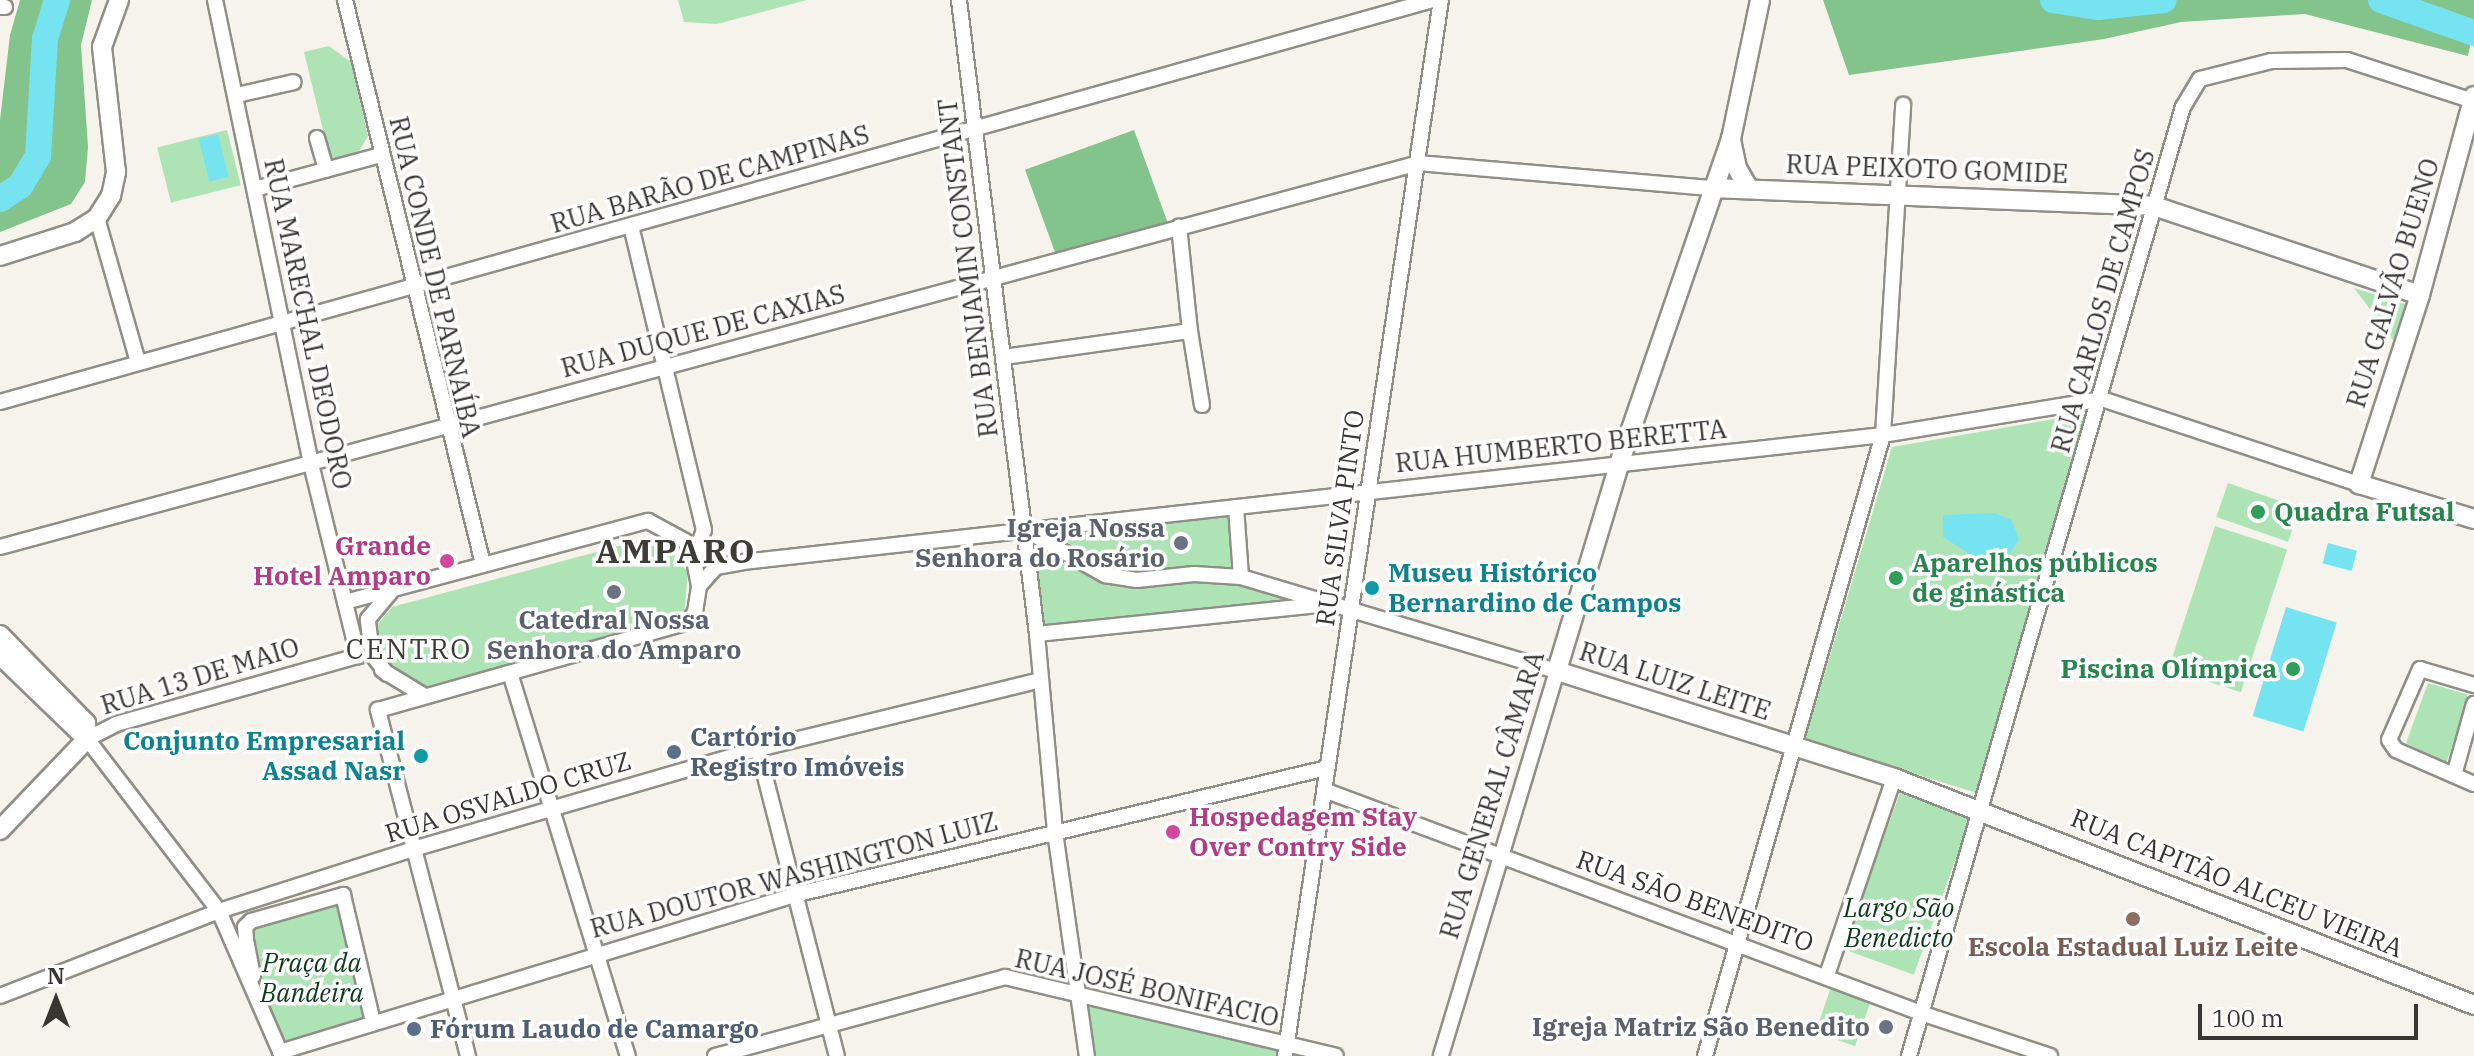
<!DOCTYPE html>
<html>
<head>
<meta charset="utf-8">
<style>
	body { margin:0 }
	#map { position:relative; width:2474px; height:1056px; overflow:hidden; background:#f5f3eb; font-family:"IBM Plex Serif",serif }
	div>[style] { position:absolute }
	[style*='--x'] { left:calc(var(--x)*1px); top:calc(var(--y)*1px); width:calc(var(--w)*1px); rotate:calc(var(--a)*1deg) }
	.green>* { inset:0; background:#aee4b5; transform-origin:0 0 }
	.forest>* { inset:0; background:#83c48d; transform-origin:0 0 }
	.water>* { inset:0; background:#76e4f0; transform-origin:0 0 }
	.river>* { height:26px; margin:-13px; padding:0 13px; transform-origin:13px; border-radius:13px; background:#76e4f0 }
	.roads { filter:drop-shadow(2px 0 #908f87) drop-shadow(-2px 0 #908f87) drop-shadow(0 2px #908f87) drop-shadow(0 -2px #908f87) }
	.street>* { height:14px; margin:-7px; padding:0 7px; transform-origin:7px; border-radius:7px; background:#fff }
	.secondary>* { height:18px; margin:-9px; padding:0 9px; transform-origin:9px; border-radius:9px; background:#fff }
	.dots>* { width:22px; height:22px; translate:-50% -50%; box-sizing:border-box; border:4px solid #fff; border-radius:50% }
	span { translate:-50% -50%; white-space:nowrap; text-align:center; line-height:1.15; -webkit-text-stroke:7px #fff; paint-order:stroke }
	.street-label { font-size:26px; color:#373633 }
	.leisure-label { font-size:26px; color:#27864d; font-weight:700 }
	.left { translate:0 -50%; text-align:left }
	.right { translate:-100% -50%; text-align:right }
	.worship-label { font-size:26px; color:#5b616d; font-weight:700 }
	.hotel-label { font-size:26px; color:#b23c85; font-weight:700 }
	.culture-label { font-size:26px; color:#0d838f; font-weight:700 }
	.service-label { font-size:26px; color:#4e5e75; font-weight:700 }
	.park-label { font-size:26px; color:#0b3c18; font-style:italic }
	.education-label { font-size:26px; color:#785e54; font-weight:700 }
	.neighbourhood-label { font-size:28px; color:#3d3c35; letter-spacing:2px }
	.district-label { font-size:34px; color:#3d3c35; font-weight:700; letter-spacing:2px }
	.north { position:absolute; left:16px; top:960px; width:80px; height:80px; -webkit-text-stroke:6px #fff; paint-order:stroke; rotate:0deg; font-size:22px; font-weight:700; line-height:32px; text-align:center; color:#373633 }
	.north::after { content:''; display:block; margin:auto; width:28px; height:36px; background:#373633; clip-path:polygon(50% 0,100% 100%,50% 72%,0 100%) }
	.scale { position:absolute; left:2198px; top:1004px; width:220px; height:36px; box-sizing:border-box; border:4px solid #373633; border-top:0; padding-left:10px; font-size:24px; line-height:28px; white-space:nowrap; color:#373633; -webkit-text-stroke:6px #fff; paint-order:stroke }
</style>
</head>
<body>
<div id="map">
	<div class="green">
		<div style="clip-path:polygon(678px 0,807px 0,717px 24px,684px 22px)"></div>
		<div style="clip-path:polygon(329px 46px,351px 62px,368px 136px,358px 153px,330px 159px,304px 52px)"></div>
		<div style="left:227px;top:130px;width:57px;height:72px;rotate:76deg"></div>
		<div style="clip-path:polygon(2354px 288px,2411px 306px,2399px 348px)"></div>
		<div style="clip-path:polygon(2089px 413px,1977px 793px,1805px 740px,1892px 447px)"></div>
		<div style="left:2228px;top:483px;width:76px;height:36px;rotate:19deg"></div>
		<div style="clip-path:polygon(1231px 513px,1236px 573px,1136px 575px,1105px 570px,1053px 531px)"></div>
		<div style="left:2215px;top:526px;width:76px;height:150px;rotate:18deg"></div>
		<div style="clip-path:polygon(648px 538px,665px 544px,688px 572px,684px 615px,424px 690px,393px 673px,378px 652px,377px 625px,392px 607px)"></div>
		<div style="clip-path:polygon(1033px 540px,1107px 579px,1238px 582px,1313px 602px,1042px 631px)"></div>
		<div style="clip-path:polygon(2428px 683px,2466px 694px,2468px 700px,2446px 764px,2406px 743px)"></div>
		<div style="left:1900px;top:793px;width:75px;height:166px;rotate:20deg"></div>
		<div style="clip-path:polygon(345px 904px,373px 1022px,280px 1052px,251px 935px,255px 925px)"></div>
		<div style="left:1831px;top:987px;width:42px;height:48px;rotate:19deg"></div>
		<div style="clip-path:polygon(1080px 999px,1285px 1045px,1284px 1056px,1088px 1056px)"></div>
	</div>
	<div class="forest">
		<div style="clip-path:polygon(20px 0,92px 0,81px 45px,88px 147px,85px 182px,71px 204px,0 232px,0 120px,10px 35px)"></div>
		<div style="clip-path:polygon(1823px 0,2474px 0,2474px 26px,2468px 56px,2305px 14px,2181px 22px,2104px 39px,1849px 75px)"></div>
		<div style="left:1134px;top:130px;width:100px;height:116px;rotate:70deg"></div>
	</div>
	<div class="water">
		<div style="left:218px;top:134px;width:44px;height:20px;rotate:76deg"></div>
		<div style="clip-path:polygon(1995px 513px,2012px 520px,2019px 540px,2004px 561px,1971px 555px,1943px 537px,1943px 515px)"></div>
		<div style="left:2328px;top:543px;width:30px;height:21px;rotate:15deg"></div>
		<div style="left:2286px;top:607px;width:53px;height:114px;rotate:17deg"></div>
	</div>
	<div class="river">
		<div style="--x:2053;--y:0;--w:46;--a:8.8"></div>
		<div style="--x:2098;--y:7;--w:66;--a:-6.1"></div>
		<div style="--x:2381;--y:0;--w:99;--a:19.5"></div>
		<div style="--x:0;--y:199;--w:24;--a:-33"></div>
		<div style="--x:20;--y:186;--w:35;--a:-59"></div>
		<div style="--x:38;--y:156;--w:117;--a:-86.6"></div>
		<div style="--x:45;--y:39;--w:41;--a:-72.9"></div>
	</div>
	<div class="roads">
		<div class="street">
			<div style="--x:215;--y:0;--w:474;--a:78.3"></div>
			<div style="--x:311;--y:464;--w:198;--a:76.2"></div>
			<div style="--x:345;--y:0;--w:581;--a:76.25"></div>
			<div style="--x:959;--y:0;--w:639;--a:82.99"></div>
			<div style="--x:1037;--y:634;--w:199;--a:84.8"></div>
			<div style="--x:1055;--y:832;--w:226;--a:81.9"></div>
			<div style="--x:0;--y:7;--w:5;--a:0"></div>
			<div style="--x:237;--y:95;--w:58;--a:-12.8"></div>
			<div style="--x:317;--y:138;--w:33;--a:74"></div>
			<div style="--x:255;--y:189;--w:131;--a:-15.1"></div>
			<div style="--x:97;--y:218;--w:150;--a:74.1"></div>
			<div style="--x:1190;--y:331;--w:75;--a:80.8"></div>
			<div style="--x:1004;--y:357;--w:188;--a:-8"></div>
			<div style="--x:1190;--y:331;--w:105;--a:-96"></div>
			<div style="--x:0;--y:402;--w:1488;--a:-15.67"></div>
			<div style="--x:1236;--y:507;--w:70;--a:85.9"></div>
			<div style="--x:1025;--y:530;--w:92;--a:29.4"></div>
			<div style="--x:1105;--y:575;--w:32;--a:9"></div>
			<div style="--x:1137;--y:580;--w:57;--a:-6"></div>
			<div style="--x:1194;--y:574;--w:47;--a:3.7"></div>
			<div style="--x:1241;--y:577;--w:330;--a:16.6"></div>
			<div style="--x:1557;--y:671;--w:402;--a:106.8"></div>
			<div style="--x:0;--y:547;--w:1470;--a:-15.14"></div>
			<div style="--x:1419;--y:163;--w:294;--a:4.9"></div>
			<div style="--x:699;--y:586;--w:25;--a:-48"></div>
			<div style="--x:716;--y:567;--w:27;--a:-10"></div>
			<div style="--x:743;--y:562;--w:1147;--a:-6.36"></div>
			<div style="--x:1883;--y:435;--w:222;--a:-9.3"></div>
			<div style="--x:2102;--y:399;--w:271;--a:18.3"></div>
			<div style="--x:345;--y:602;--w:314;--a:-15"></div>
			<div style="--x:648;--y:521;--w:42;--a:28.4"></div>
			<div style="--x:685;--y:541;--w:21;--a:65"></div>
			<div style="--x:1037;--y:634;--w:290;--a:-5.9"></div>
			<div style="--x:382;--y:670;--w:50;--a:31.2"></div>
			<div style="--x:510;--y:673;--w:401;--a:72.9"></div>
			<div style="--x:387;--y:674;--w:25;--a:-127"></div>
			<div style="--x:372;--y:654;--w:35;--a:-97"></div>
			<div style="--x:368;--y:619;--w:35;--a:-50"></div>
			<div style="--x:2474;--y:685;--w:56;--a:-163.5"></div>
			<div style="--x:2420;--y:669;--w:77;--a:113.6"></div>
			<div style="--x:2389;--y:740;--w:12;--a:55"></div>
			<div style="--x:2396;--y:750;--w:85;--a:23.6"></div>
			<div style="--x:758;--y:749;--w:317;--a:75.6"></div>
			<div style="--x:2454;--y:775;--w:74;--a:-74.3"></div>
			<div style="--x:1324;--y:790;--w:637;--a:20.48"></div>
			<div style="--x:1921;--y:1013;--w:136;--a:18.4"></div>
			<div style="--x:1827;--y:975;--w:208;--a:-71.2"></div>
			<div style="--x:253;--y:976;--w:37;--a:-101"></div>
			<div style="--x:246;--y:940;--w:13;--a:-94"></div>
			<div style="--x:245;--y:927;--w:8;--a:-45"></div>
			<div style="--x:251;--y:921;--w:96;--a:-15.8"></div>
			<div style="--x:343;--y:895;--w:130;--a:76.7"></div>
			<div style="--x:0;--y:996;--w:235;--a:-21.2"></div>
			<div style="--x:219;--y:911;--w:204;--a:-17.7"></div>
			<div style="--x:413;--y:849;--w:359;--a:-16.2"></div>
			<div style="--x:758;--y:749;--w:291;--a:-13.7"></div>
			<div style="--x:280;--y:1052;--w:542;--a:-16.96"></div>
			<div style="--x:798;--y:894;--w:544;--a:-13.4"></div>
			<div style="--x:282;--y:1056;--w:158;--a:-113.5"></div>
			<div style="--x:219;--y:911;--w:217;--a:-127.5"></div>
			<div style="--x:87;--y:739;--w:33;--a:-27"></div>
			<div style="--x:116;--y:724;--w:251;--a:-15.7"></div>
			<div style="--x:468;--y:1056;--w:358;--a:-104.6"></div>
			<div style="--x:378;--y:710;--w:322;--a:-15.8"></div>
			<div style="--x:688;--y:622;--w:12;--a:-55"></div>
			<div style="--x:695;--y:612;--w:26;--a:-81"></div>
			<div style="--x:699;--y:586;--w:26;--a:-101"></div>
			<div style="--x:694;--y:560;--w:32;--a:-72"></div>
			<div style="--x:704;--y:530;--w:312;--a:-103.5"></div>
			<div style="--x:715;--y:1056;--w:301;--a:-15.2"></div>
			<div style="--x:1005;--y:977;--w:340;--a:13.4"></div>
			<div style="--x:1285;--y:1056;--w:1067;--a:-81.6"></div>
			<div style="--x:1705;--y:1056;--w:646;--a:-74.01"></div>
			<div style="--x:1883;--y:435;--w:331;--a:-86.5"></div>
			<div style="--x:1909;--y:1056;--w:988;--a:-73.9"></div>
			<div style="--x:2183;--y:107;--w:33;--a:-59"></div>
			<div style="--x:2200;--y:79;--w:73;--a:-14.2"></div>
			<div style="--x:2271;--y:61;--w:76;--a:-0.8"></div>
			<div style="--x:2347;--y:60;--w:133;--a:18"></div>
		</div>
		<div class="secondary">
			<div style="--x:2474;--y:96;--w:206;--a:105.2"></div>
			<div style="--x:2420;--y:295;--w:199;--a:107.9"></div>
			<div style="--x:2359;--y:484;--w:120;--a:16.9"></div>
			<div style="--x:1731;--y:139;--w:345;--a:109"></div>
			<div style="--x:1619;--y:465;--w:215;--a:106.8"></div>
			<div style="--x:1557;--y:671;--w:354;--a:17.6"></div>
			<div style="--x:1894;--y:778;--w:623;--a:21.37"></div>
			<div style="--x:1712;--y:188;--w:442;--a:2.3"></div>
			<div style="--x:2154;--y:206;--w:280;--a:18.5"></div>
			<div style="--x:1749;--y:189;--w:24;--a:-120"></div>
			<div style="--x:1737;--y:168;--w:30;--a:-102"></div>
			<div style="--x:1731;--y:139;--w:142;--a:-78.2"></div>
			<div style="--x:0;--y:256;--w:79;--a:-17.7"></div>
			<div style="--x:75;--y:232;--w:26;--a:-32"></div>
			<div style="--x:97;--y:218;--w:26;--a:-58"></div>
			<div style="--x:111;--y:196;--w:25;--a:-78"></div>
			<div style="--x:116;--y:172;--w:126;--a:-96.4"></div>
			<div style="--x:102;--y:47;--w:50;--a:-70.1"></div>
			<div style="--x:0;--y:635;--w:123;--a:45.7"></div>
			<div style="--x:86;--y:723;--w:16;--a:86"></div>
			<div style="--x:0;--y:655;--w:121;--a:44"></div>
			<div style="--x:0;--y:830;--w:126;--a:-46.3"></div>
		</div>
	</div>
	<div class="dots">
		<div style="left:2258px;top:512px;background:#2e9e5b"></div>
		<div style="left:1181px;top:543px;background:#6b7280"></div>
		<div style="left:447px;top:561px;background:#d1479c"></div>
		<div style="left:1896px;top:578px;background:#2e9e5b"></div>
		<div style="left:1372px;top:588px;background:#0f9aa8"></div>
		<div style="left:614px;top:592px;background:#6b7280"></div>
		<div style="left:2293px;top:669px;background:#2e9e5b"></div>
		<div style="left:674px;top:752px;background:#5c6f8a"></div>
		<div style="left:421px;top:756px;background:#0f9aa8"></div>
		<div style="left:1173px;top:832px;background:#d1479c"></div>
		<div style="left:2133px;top:919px;background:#8d6e63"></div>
		<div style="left:1886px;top:1027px;background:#6b7280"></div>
		<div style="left:414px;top:1029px;background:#5c6f8a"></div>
	</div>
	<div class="street-label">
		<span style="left:1927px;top:169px;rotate:2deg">RUA PEIXOTO GOMIDE</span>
		<span style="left:710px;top:179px;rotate:-16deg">RUA BARÃO DE CAMPINAS</span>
		<span style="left:968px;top:268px;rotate:-97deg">RUA BENJAMIN CONSTANT</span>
		<span style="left:435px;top:277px;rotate:77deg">RUA CONDE DE PARNAÍBA</span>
		<span style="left:2393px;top:283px;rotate:-73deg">RUA GALVÃO BUENO</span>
		<span style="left:2103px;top:301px;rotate:-74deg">RUA CARLOS DE CAMPOS</span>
		<span style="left:308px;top:324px;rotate:78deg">RUA MARECHAL DEODORO</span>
		<span style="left:703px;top:331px;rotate:-15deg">RUA DUQUE DE CAXIAS</span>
		<span style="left:1561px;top:446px;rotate:-6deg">RUA HUMBERTO BERETTA</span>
		<span style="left:1340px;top:518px;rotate:-82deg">RUA SILVA PINTO</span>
		<span style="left:200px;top:676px;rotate:-17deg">RUA 13 DE MAIO</span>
		<span style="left:1675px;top:681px;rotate:18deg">RUA LUIZ LEITE</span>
		<span style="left:1492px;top:795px;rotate:-73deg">RUA GENERAL CÂMARA</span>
		<span style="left:508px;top:797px;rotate:-17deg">RUA OSVALDO CRUZ</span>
		<span style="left:794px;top:875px;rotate:-15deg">RUA DOUTOR WASHINGTON LUIZ</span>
		<span style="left:2237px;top:883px;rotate:22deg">RUA CAPITÃO ALCEU VIEIRA</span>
		<span style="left:1695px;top:901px;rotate:20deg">RUA SÃO BENEDITO</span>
		<span style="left:1147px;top:988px;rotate:13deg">RUA JOSÉ BONIFACIO</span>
	</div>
	<div class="leisure-label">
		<span class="left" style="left:2274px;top:512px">Quadra Futsal</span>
		<span class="left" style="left:1912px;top:578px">Aparelhos públicos<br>de ginástica</span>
		<span class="right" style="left:2277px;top:669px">Piscina Olímpica</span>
	</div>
	<div class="worship-label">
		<span class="right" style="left:1165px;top:543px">Igreja Nossa<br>Senhora do Rosário</span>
		<span style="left:614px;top:635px">Catedral Nossa<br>Senhora do Amparo</span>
		<span class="right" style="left:1870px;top:1027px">Igreja Matriz São Benedito</span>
	</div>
	<div class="hotel-label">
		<span class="right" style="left:431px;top:561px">Grande<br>Hotel Amparo</span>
		<span class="left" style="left:1189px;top:832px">Hospedagem Stay<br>Over Contry Side</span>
	</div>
	<div class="culture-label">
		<span class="left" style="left:1388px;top:588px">Museu Histórico<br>Bernardino de Campos</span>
		<span class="right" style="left:405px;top:756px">Conjunto Empresarial<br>Assad Nasr</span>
	</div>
	<div class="service-label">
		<span class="left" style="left:690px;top:752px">Cartório<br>Registro Imóveis</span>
		<span class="left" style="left:430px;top:1029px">Fórum Laudo de Camargo</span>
	</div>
	<div class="park-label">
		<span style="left:1899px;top:923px">Largo São<br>Benedicto</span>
		<span style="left:312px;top:978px">Praça da<br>Bandeira</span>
	</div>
	<div class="education-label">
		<span style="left:2133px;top:947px">Escola Estadual Luiz Leite</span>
	</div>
	<div class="neighbourhood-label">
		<span style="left:409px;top:649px">CENTRO</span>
	</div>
	<div class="district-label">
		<span style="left:676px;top:551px">AMPARO</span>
	</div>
	<div class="north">N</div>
	<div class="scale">100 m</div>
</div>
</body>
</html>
